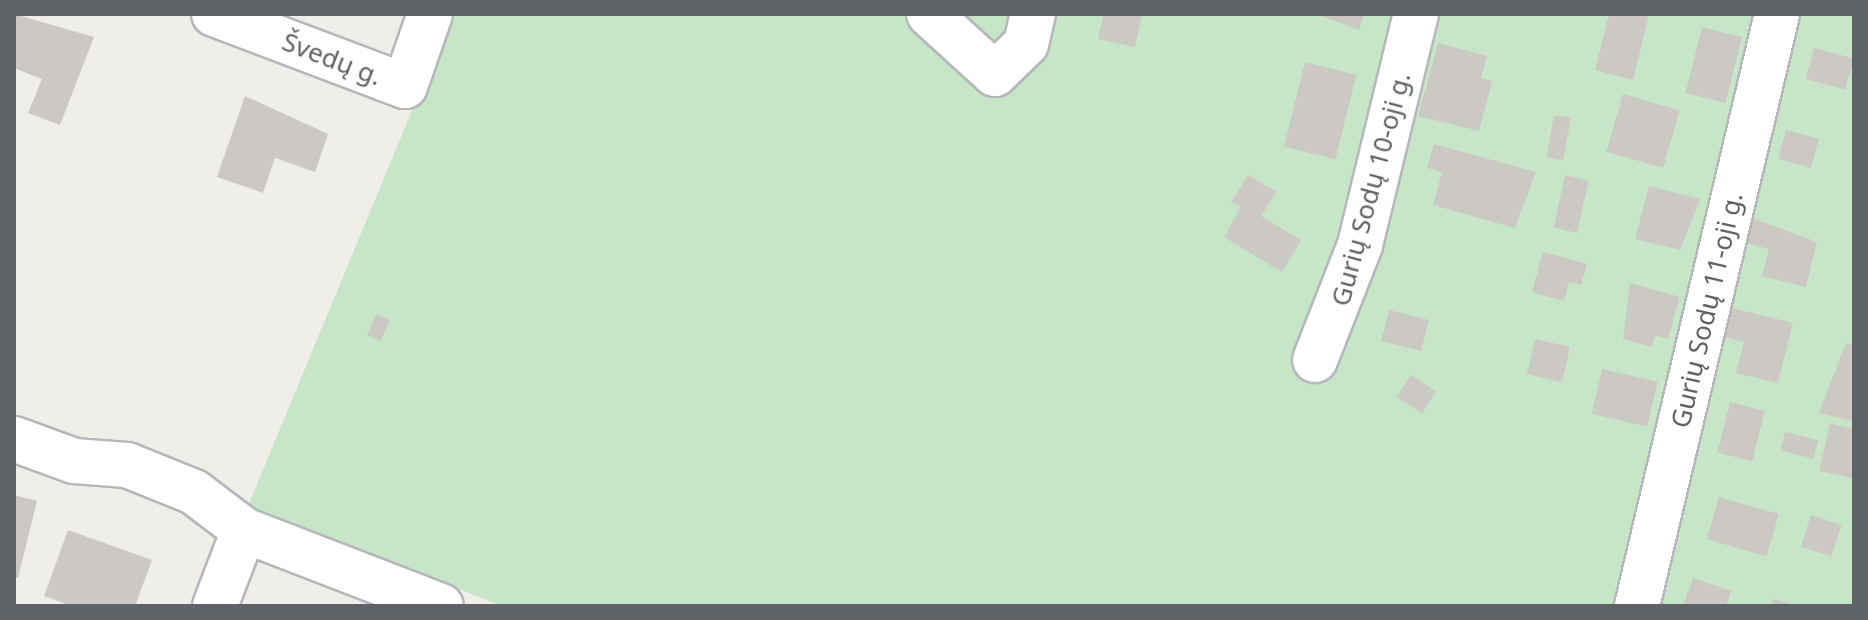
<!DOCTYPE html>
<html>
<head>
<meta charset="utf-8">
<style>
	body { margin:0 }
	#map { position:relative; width:1868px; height:620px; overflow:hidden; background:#f0eee8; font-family:"Noto Sans",sans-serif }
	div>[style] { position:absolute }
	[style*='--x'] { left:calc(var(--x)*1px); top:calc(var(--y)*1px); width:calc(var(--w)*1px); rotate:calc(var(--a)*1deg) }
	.green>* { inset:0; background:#c7e5c7 }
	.building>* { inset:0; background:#ccc9c4; transform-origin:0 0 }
	.roads { filter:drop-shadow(2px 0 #b5b7bb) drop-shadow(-2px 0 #b5b7bb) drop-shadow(0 2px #b5b7bb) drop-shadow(0 -2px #b5b7bb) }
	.minor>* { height:44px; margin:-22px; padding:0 22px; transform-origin:22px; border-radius:22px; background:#fff }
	span { translate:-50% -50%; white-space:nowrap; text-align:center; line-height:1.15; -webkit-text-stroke:6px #fff; paint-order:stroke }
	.street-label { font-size:26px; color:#5f6267 }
	.frame { position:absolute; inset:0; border:16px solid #5f6267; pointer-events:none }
</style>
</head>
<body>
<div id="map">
	<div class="green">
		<div style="clip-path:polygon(452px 14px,1854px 14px,1854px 606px,502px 606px,248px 506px)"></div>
	</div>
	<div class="building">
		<div style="clip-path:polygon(14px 14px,94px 37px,60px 125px,28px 113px,42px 79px,14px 68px)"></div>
		<div style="clip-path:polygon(1104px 14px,1142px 14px,1135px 47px,1098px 39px)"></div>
		<div style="clip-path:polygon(1316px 14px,1364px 14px,1359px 30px)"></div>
		<div style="clip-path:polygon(1609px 14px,1649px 14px,1633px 80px,1595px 70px)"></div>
		<div style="left:1702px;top:27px;width:41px;height:68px;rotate:14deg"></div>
		<div style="clip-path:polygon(1438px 43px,1487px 56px,1481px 78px,1492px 81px,1479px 131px,1418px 116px)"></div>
		<div style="left:1814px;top:48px;width:41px;height:32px;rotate:15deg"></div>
		<div style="left:1305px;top:62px;width:53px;height:87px;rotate:14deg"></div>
		<div style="left:1623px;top:94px;width:59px;height:60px;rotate:16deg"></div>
		<div style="clip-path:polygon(245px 96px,328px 134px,315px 172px,275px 158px,263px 193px,217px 177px)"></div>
		<div style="left:1554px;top:115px;width:17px;height:43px;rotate:10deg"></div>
		<div style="left:1786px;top:130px;width:34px;height:30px;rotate:15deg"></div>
		<div style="clip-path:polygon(1434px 144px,1536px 172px,1515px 228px,1433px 205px,1442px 172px,1427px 168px)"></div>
		<div style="clip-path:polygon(1248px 175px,1276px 192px,1261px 216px,1301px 240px,1282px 272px,1224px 237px,1241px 207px,1231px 202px)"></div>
		<div style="left:1565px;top:175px;width:24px;height:54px;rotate:12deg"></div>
		<div style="clip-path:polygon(1649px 186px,1700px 199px,1680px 250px,1635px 239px)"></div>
		<div style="clip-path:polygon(1752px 218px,1817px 242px,1806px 287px,1762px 276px,1769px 249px,1745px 243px)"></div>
		<div style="clip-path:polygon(1543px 252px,1587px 264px,1581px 285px,1569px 282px,1564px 301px,1532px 292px)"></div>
		<div style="clip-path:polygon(1630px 283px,1680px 297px,1668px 339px,1655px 335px,1652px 347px,1623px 339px)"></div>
		<div style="clip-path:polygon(1732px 308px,1793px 323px,1778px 383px,1736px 373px,1744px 342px,1725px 337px)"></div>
		<div style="left:1389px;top:310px;width:41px;height:32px;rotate:14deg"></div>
		<div style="left:376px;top:314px;width:15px;height:23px;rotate:23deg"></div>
		<div style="left:1535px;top:339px;width:36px;height:36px;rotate:13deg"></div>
		<div style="clip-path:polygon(1846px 343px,1854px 345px,1854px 421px,1819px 413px)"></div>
		<div style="left:1602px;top:369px;width:57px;height:46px;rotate:13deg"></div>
		<div style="left:1411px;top:375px;width:30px;height:26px;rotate:33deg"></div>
		<div style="left:1730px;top:402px;width:36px;height:52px;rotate:14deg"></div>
		<div style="clip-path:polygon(1830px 423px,1854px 429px,1852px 478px,1819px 471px)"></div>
		<div style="left:1785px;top:432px;width:34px;height:19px;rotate:14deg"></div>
		<div style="clip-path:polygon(14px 495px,37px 501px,18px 578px,14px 577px)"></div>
		<div style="left:1719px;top:497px;width:62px;height:44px;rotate:16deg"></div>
		<div style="left:1811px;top:515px;width:32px;height:33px;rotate:18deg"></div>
		<div style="clip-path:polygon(68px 530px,152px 560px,135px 606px,72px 606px,44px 596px)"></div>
		<div style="clip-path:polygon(1693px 578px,1731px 591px,1726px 606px,1683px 606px)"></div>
		<div style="clip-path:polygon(1773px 599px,1794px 605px,1793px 606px,1771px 606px)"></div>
	</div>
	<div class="roads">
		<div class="minor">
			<div style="--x:214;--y:14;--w:204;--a:20.7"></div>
			<div style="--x:405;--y:86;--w:76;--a:-70.9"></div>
			<div style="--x:929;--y:14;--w:89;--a:42.3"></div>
			<div style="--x:995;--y:74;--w:43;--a:-44.1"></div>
			<div style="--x:1026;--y:44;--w:31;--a:-77"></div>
			<div style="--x:1315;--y:360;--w:123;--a:-68.6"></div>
			<div style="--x:1360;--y:245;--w:238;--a:-76.4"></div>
			<div style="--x:14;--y:439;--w:64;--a:20.1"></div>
			<div style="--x:74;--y:461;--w:53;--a:4.3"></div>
			<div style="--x:127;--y:465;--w:72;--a:21.9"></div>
			<div style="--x:194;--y:492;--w:63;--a:37.2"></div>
			<div style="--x:244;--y:530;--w:211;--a:21.1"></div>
			<div style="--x:215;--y:606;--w:81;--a:-69.1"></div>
			<div style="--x:1637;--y:606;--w:608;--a:-76.69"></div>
		</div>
	</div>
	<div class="street-label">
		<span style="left:332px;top:59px;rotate:21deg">Švedų g.</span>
		<span style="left:1371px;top:189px;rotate:-75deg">Gurių Sodų 10-oji g.</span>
		<span style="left:1707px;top:310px;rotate:-77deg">Gurių Sodų 11-oji g.</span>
	</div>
	<div class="frame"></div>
</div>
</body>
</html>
